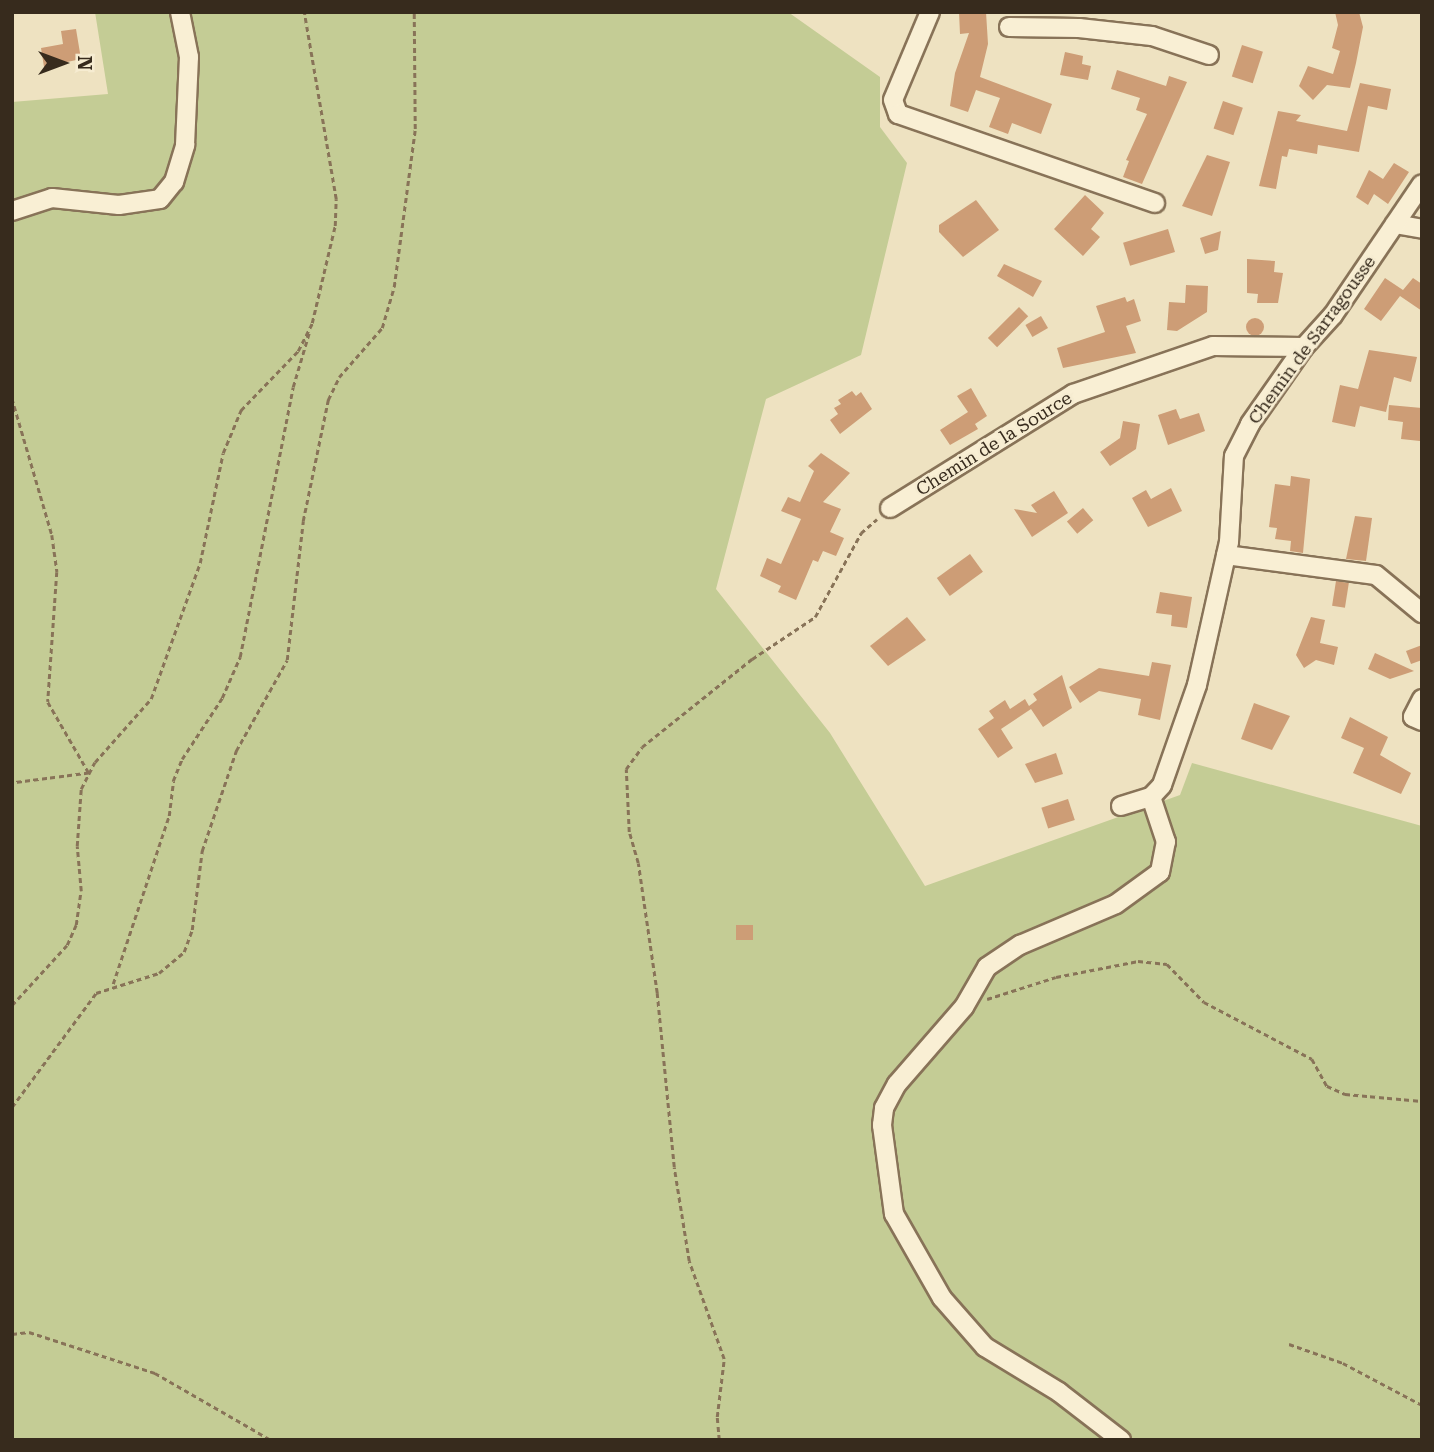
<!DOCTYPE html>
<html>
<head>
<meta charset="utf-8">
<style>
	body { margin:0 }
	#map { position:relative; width:1434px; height:1452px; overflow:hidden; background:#eee2c1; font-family:"Roboto Serif",serif }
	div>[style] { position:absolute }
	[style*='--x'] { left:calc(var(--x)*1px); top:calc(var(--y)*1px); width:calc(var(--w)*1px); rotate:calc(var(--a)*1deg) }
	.green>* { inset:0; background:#c4cc95 }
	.building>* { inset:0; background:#cd9d76; transform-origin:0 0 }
	.round { border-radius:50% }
	.path>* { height:2.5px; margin-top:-1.25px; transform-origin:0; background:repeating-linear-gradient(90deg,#887358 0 5px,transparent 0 8.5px) }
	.roads { filter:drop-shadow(2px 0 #887358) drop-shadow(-2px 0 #887358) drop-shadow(0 2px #887358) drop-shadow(0 -2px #887358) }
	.minor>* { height:18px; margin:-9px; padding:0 9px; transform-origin:9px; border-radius:9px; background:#f9efd4 }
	span { translate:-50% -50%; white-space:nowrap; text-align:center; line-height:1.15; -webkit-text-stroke:5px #f6ecd1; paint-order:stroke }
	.street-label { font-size:18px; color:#372b1d }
	.frame { position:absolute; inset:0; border:14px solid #372b1d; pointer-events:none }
	.north { position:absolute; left:28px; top:28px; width:70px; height:70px; -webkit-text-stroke:5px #f6ecd1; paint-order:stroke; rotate:90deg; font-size:19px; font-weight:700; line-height:28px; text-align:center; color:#372b1d }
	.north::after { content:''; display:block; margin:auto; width:24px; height:32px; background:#372b1d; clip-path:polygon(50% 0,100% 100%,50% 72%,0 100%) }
</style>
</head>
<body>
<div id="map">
	<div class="green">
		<div style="clip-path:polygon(95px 12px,788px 12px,880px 77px,880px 127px,907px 163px,861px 355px,766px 399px,716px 589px,830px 733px,925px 886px,1180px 795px,1192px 763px,1422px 826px,1422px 1440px,12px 1440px,12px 102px,108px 94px)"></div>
	</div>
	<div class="building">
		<div style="clip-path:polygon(959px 12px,986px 12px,988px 44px,980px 77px,1052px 104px,1041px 134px,1012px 123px,1008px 134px,989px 127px,1000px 98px,976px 90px,968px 112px,950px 106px,955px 73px,969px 33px,960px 34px)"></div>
		<div style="clip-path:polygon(1335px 12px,1359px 12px,1363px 27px,1356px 63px,1350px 88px,1327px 85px,1313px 100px,1299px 86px,1308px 66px,1333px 74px,1340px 51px,1332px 48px,1338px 25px)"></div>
		<div style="clip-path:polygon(76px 29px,81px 59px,44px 67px,41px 48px,63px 44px,61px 31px)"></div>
		<div style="left:1242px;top:45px;width:22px;height:33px;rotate:18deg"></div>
		<div style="clip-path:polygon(1065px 52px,1083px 56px,1082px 64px,1091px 66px,1088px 80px,1060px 75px)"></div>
		<div style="clip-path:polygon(1117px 70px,1166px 86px,1169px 76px,1187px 82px,1142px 184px,1123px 177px,1129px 161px,1126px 160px,1147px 114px,1136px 110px,1140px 98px,1111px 89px)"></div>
		<div style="clip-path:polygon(1360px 83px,1391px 89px,1387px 110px,1368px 106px,1359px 152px,1318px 145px,1317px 154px,1289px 149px,1287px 157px,1282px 156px,1276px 189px,1259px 186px,1278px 111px,1301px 115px,1296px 121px,1347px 131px)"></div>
		<div style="left:1223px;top:101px;width:21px;height:29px;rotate:19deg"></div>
		<div style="clip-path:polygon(1207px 155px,1230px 162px,1212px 216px,1182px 206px)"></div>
		<div style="clip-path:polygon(1394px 163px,1409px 172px,1388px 204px,1374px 194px,1368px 205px,1356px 197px,1369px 170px,1383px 179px)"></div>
		<div style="clip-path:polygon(1085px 195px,1104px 213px,1091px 229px,1100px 237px,1083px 256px,1054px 229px)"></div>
		<div style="clip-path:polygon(976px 200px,999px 230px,963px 257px,939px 232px,939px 225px)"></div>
		<div style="left:1168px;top:229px;width:24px;height:47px;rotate:73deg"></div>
		<div style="clip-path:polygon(1221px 231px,1218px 250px,1205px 254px,1200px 238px)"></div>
		<div style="clip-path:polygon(1247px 259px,1275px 261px,1274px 272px,1283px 273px,1278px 303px,1257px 303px,1258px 294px,1247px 293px)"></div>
		<div style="clip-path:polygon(1004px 264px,1042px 281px,1033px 297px,997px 276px)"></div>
		<div style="clip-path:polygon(1385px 278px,1403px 290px,1413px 278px,1422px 284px,1422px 311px,1400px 296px,1381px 321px,1364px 309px)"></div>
		<div style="clip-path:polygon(1186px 285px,1208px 286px,1207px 312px,1177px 331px,1167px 330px,1169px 302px,1185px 303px)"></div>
		<div style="clip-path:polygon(1125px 297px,1127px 302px,1134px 299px,1141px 321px,1126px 326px,1136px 353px,1063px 368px,1057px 348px,1105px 332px,1096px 306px)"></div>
		<div style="left:1019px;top:307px;width:13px;height:44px;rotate:45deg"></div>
		<div style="left:1041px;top:316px;width:14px;height:18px;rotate:60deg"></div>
		<div class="round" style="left:1246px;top:318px;width:18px;height:18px"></div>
		<div style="clip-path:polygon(1369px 350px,1417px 357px,1411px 382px,1394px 377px,1386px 412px,1360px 406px,1355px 427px,1332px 422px,1340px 385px,1358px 389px)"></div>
		<div style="clip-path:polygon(971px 388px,987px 416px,975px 424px,978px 429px,950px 445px,940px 430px,968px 412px,957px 396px)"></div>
		<div style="clip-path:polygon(852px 391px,856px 396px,861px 392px,872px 409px,840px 434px,830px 420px,838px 414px,834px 408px,841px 404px,838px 400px)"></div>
		<div style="clip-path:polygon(1389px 405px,1422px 408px,1420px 441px,1401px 439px,1403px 422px,1388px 420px)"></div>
		<div style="clip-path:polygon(1176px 409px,1180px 419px,1199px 413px,1205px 431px,1168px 445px,1158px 415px)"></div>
		<div style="clip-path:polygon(1123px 421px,1140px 424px,1136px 449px,1110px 466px,1100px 452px,1120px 438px)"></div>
		<div style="clip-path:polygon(821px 453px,850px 473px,823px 502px,841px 509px,830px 532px,844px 538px,836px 556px,823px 551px,818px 562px,813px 560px,796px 600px,778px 592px,781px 586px,760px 576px,767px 558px,781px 564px,801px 519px,781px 511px,788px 497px,800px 502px,814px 471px,808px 466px)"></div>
		<div style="clip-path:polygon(1291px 476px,1310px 479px,1303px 553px,1290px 551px,1291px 541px,1275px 539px,1277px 528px,1269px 527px,1275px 484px,1290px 486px)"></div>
		<div style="clip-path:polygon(1171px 488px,1182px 511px,1148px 527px,1132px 498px,1146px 490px,1151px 499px)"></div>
		<div style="clip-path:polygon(1054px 491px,1068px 513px,1032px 537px,1014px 509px,1037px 513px,1031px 505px)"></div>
		<div style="left:1083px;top:508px;width:16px;height:21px;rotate:50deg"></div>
		<div style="clip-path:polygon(1355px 516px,1372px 518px,1366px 561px,1346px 559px)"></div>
		<div style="left:970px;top:554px;width:22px;height:41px;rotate:54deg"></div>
		<div style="left:1336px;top:581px;width:13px;height:25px;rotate:9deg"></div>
		<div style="clip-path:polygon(1160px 592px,1192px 597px,1187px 628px,1171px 626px,1172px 615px,1156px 613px)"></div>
		<div style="clip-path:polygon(907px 617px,926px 640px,888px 666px,870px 646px)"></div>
		<div style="clip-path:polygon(1311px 617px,1325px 620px,1320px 643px,1338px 647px,1334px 665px,1316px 660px,1304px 668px,1296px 655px)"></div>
		<div style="clip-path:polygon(1422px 645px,1422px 660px,1411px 664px,1406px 651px)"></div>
		<div style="clip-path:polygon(1375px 653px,1414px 671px,1390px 679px,1368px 669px)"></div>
		<div style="clip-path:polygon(1152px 662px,1171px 665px,1160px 720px,1138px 715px,1141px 699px,1099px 691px,1080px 703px,1069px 687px,1099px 668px,1149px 676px)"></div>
		<div style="clip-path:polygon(1062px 675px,1072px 708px,1043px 727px,1031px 709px,1001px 729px,1013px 748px,998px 758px,978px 729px,994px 718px,989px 711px,1005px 700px,1010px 709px,1025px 699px,1029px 706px,1037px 700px,1033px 694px)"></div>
		<div style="clip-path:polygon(1254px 703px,1290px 716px,1272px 750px,1241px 739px)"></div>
		<div style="clip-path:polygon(1350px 717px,1388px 737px,1380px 755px,1411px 773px,1401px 794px,1353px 773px,1364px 748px,1341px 738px)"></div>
		<div style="clip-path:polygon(1056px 753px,1063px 774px,1035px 783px,1025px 764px)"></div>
		<div style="left:1068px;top:799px;width:22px;height:28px;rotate:72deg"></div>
		<div style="left:736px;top:925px;width:17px;height:15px"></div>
	</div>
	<div class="path">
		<div style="--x:12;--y:398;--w:143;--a:73.7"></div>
		<div style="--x:52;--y:535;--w:37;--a:82"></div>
		<div style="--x:57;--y:572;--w:130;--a:94"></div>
		<div style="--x:48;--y:702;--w:82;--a:60"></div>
		<div style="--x:89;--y:773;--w:78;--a:172.6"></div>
		<div style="--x:113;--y:984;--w:177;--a:-71.6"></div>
		<div style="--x:169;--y:816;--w:35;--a:-83"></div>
		<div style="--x:173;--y:781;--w:24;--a:-68"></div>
		<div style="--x:182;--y:759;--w:73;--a:-56.7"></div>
		<div style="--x:222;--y:698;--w:45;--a:-66.3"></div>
		<div style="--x:240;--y:657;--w:275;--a:-78.9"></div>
		<div style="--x:293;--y:387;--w:56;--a:-73.5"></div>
		<div style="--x:987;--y:999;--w:72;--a:-17.7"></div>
		<div style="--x:1056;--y:977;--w:84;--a:-11"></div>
		<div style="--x:1138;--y:961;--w:29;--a:6"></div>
		<div style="--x:1167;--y:964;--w:53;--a:45.8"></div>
		<div style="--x:1204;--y:1002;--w:122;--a:27.8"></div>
		<div style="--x:1312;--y:1059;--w:31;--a:61"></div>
		<div style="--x:1327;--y:1086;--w:20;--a:24"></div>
		<div style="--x:1345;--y:1094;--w:77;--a:5.2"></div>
		<div style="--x:12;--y:1005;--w:81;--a:-47.5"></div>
		<div style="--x:67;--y:945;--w:22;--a:-66"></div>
		<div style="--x:76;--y:925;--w:34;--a:-82"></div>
		<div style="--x:81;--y:891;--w:45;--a:-95.1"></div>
		<div style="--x:77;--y:846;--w:57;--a:-86"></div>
		<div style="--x:81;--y:789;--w:30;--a:-63"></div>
		<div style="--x:95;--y:762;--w:84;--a:-48.4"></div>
		<div style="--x:151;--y:699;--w:145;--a:-70.2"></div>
		<div style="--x:200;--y:563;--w:112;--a:-78.2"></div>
		<div style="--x:223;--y:453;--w:47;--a:-67.3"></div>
		<div style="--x:241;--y:410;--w:82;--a:-46"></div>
		<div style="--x:298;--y:351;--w:31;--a:-63"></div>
		<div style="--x:312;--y:323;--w:100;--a:-76.7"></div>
		<div style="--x:335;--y:226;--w:27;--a:-88"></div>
		<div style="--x:336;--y:199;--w:190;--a:-99.7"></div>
		<div style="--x:12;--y:1107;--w:142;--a:-53.6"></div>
		<div style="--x:96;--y:993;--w:66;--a:-17.6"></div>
		<div style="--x:159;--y:973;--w:33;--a:-40"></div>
		<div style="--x:184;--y:952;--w:23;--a:-70"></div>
		<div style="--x:192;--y:930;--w:80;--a:-82.8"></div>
		<div style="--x:202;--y:851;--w:106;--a:-71.2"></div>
		<div style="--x:236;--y:751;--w:104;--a:-60.7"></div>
		<div style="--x:287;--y:660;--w:140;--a:-83.4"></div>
		<div style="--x:303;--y:521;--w:124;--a:-78.3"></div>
		<div style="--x:328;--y:400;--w:25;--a:-64"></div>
		<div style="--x:339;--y:377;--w:65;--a:-48.7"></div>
		<div style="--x:382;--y:328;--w:43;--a:-73.7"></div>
		<div style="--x:394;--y:287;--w:159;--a:-82.4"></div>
		<div style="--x:415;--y:129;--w:117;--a:-90.5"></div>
		<div style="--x:12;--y:1334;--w:17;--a:-7"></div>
		<div style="--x:29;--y:1332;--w:133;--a:18"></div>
		<div style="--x:155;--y:1373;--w:134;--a:30"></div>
		<div style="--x:1289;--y:1344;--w:57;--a:19.4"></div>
		<div style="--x:1343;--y:1363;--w:89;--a:28"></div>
		<div style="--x:719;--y:1440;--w:23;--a:-95"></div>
		<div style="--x:717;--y:1417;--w:58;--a:-83.1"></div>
		<div style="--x:724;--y:1359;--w:104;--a:-109.7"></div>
		<div style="--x:689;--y:1261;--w:95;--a:-99.1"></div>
		<div style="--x:674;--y:1167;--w:175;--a:-95.6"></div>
		<div style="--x:657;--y:993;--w:131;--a:-98.3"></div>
		<div style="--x:638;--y:863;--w:32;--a:-106"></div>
		<div style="--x:629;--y:832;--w:63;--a:-92.7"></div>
		<div style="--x:626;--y:769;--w:27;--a:-54"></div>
		<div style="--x:642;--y:747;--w:141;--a:-38.7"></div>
		<div style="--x:752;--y:659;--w:76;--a:-33.7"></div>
		<div style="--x:815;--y:617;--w:96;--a:-61.3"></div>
		<div style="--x:861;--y:533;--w:21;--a:-41"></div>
	</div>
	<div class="roads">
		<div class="minor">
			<div style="--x:930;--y:12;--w:95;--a:112.8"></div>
			<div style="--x:893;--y:100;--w:15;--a:70"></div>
			<div style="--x:898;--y:114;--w:272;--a:19.1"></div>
			<div style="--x:1009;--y:27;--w:70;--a:0.8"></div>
			<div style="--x:1079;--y:28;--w:73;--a:6.3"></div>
			<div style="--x:1152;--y:36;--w:60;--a:18.4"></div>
			<div style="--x:12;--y:211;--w:42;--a:-18"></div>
			<div style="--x:52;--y:198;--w:67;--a:6"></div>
			<div style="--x:119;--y:205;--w:41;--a:-8.3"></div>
			<div style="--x:160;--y:199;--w:22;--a:-51"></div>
			<div style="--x:174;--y:182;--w:39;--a:-73"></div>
			<div style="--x:185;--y:145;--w:88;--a:-87.4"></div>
			<div style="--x:189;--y:57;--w:46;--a:-101.3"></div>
			<div style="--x:1395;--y:224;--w:27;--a:10"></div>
			<div style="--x:890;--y:508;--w:216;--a:-31.9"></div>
			<div style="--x:1073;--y:394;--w:148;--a:-18.9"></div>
			<div style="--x:1213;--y:346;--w:91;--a:0.6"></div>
			<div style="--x:1226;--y:555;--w:151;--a:7.6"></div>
			<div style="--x:1376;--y:575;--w:60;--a:39.6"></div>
			<div style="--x:1422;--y:699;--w:20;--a:117"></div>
			<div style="--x:1413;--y:717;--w:10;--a:24"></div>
			<div style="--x:1121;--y:806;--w:31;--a:-17"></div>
			<div style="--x:1151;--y:797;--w:16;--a:-47"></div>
			<div style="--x:1162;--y:785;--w:106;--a:-70.7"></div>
			<div style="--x:1197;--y:685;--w:147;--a:-77.4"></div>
			<div style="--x:1229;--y:542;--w:86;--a:-86.7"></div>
			<div style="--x:1234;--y:456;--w:36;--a:-63"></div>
			<div style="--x:1250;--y:424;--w:94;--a:-55"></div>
			<div style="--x:1304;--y:347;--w:43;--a:-47.8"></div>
			<div style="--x:1333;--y:315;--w:158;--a:-55.8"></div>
			<div style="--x:1121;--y:1440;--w:78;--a:-142.3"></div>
			<div style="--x:1059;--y:1392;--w:87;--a:-148.7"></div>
			<div style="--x:985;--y:1347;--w:65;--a:-131.3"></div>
			<div style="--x:942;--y:1298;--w:97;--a:-119.7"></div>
			<div style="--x:894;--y:1214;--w:90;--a:-97.7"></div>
			<div style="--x:882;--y:1125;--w:17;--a:-83"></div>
			<div style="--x:884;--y:1108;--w:27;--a:-62"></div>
			<div style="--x:897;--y:1084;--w:102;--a:-49"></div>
			<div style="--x:964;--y:1007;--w:46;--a:-60.1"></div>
			<div style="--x:987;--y:967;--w:40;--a:-34"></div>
			<div style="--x:1020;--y:945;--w:104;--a:-23.1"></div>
			<div style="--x:1116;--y:904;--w:54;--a:-36"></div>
			<div style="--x:1160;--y:872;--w:31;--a:-79"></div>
			<div style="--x:1166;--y:842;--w:47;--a:-108.4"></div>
		</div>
	</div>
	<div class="street-label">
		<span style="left:1312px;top:340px;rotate:-54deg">Chemin de Sarragousse</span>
		<span style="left:994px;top:444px;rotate:-32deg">Chemin de la Source</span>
	</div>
	<div class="frame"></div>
	<div class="north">N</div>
</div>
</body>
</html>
